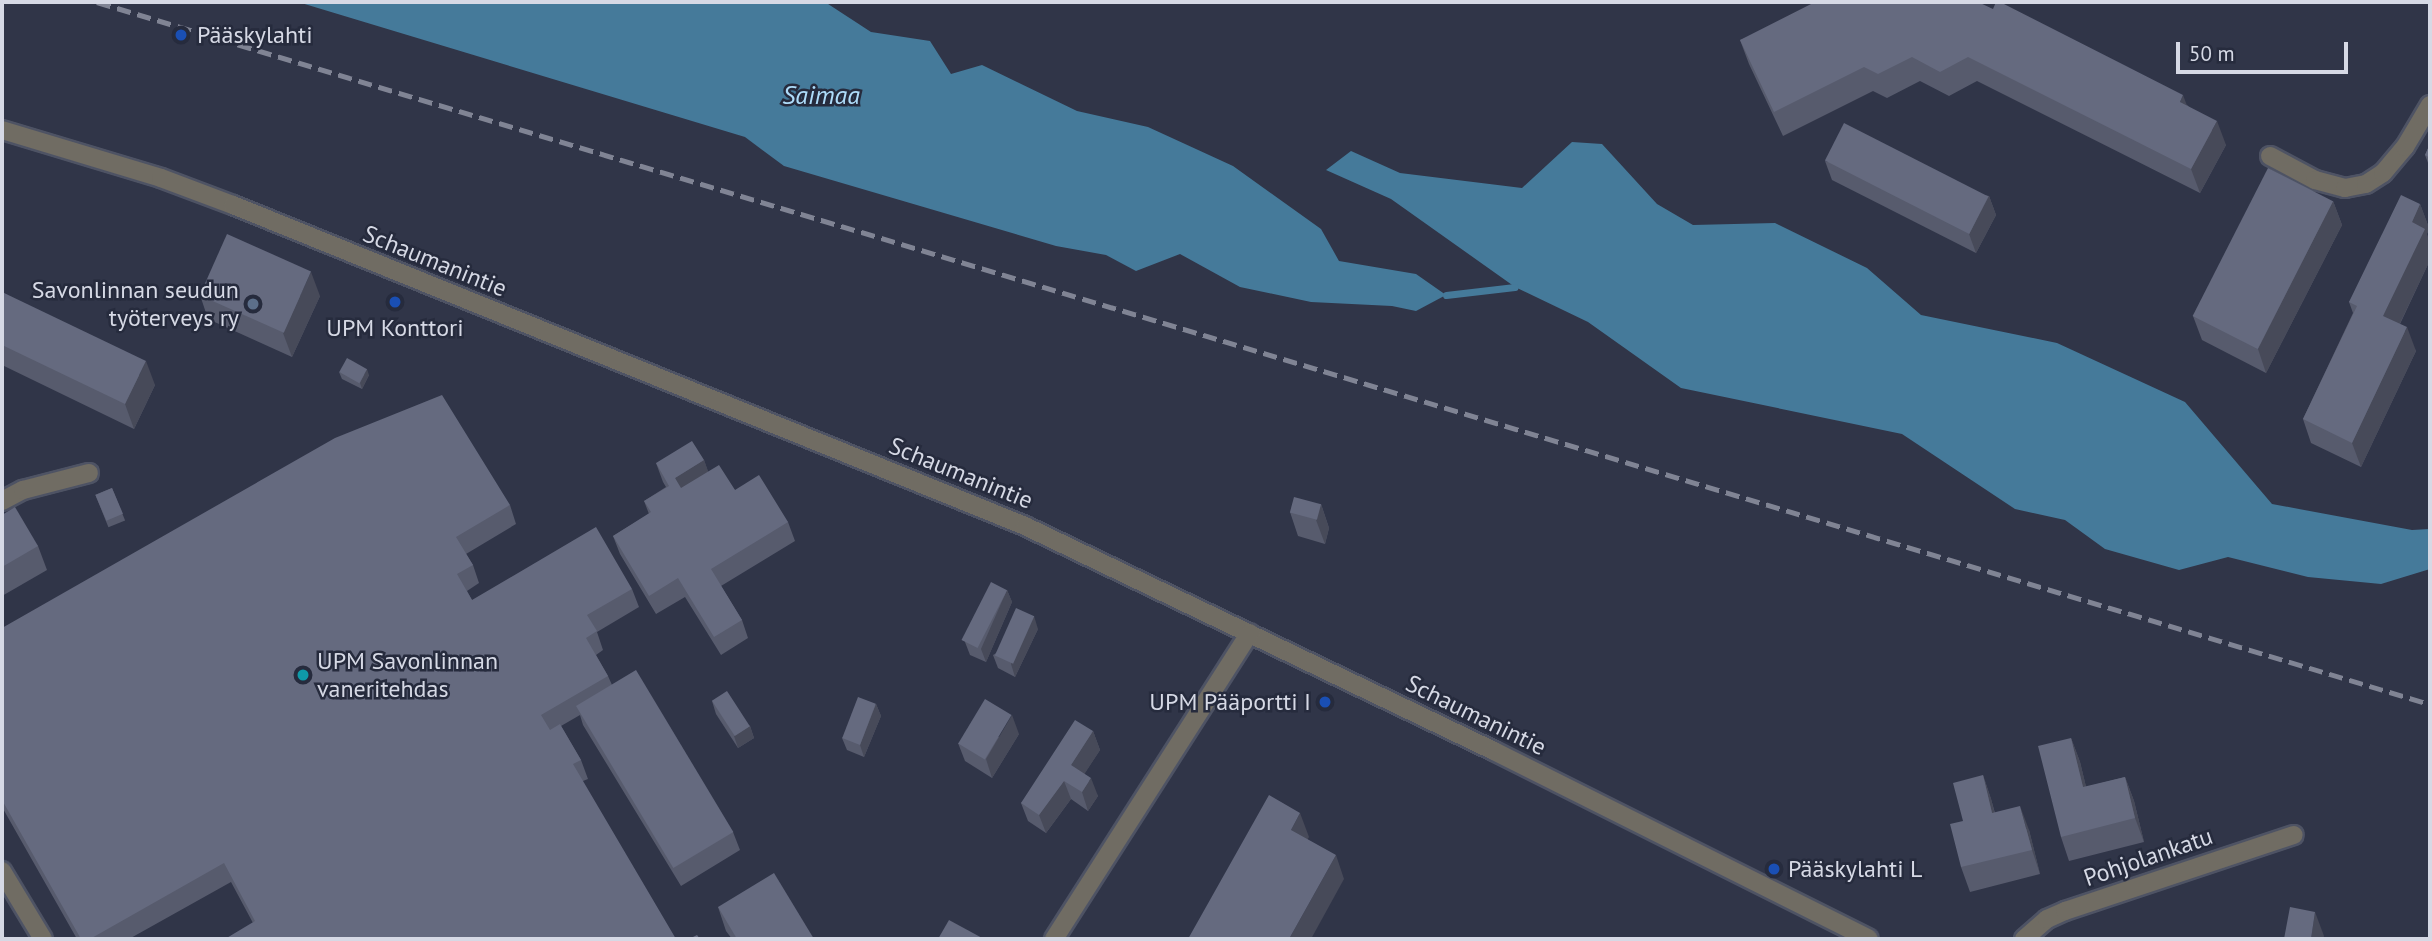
<!DOCTYPE html>
<html>
<head>
<meta charset="utf-8">
<style>
	body { margin:0 }
	#map { position:relative; width:2432px; height:941px; overflow:hidden; background:#303548; font-family:"PT Sans",sans-serif }
	div>[style] { position:absolute }
	[style*='--x'] { left:calc(var(--x)*1px); top:calc(var(--y)*1px); width:calc(var(--w)*1px); rotate:calc(var(--a)*1deg) }
	.water>* { inset:0; background:#457a9a }
	.stream>* { height:7px; margin:-3.5px; padding:0 3.5px; transform-origin:3.5px; border-radius:3.5px; background:#457a9a }
	.roads { filter:drop-shadow(2px 0 #4e5364) drop-shadow(-2px 0 #4e5364) drop-shadow(0 2px #4e5364) drop-shadow(0 -2px #4e5364) }
	.minor>* { height:18px; margin:-9px; padding:0 9px; transform-origin:9px; border-radius:9px; background:#706c63 }
	.rail>* { height:5px; margin-top:-2.5px; transform-origin:0; background:repeating-linear-gradient(90deg,#808494 0 14px,transparent 0 21px) }
	.wall>* { inset:0; background:#575b6d; transform-origin:0 0 }
	.shaded-wall>* { inset:0; background:#474a59 }
	.building>* { inset:0; background:#656a7f; transform-origin:0 0 }
	.dots>* { width:19px; height:19px; translate:-50% -50%; box-sizing:border-box; border:4px solid #262b3d; border-radius:50% }
	span { translate:-50% -50%; white-space:nowrap; text-align:center; line-height:1.15; -webkit-text-stroke:5px #262b3d; paint-order:stroke }
	.poi-label { font-size:24px; color:#d6d9e5 }
	.left { translate:0 -50%; text-align:left }
	.right { translate:-100% -50%; text-align:right }
	.street-label { font-size:24px; color:#d6d9e5 }
	.water-label { font-size:26px; color:#aedcfa; font-style:italic }
	.frame { position:absolute; inset:0; border:4px solid #d6d9e5; pointer-events:none }
	.scale { position:absolute; left:2176px; top:42px; width:172px; height:32px; box-sizing:border-box; border:4px solid #d6d9e5; border-top:0; padding-left:9px; font-size:21px; line-height:24px; white-space:nowrap; color:#d6d9e5; -webkit-text-stroke:5px #262b3d; paint-order:stroke }
</style>
</head>
<body>
<div id="map">
	<div class="water">
		<div style="clip-path:polygon(298px 2px,825px 2px,871px 32px,930px 41px,951px 74px,982px 65px,1077px 111px,1148px 127px,1233px 166px,1321px 229px,1339px 261px,1416px 274px,1446px 295px,1416px 311px,1392px 306px,1311px 302px,1240px 287px,1180px 254px,1136px 271px,1106px 255px,1056px 246px,784px 166px,745px 137px)"></div>
		<div style="clip-path:polygon(1572px 142px,1602px 144px,1657px 204px,1693px 225px,1775px 223px,1867px 268px,1921px 315px,2057px 343px,2185px 402px,2272px 504px,2412px 530px,2430px 529px,2430px 569px,2381px 584px,2308px 577px,2228px 557px,2179px 570px,2105px 549px,2065px 520px,2015px 509px,1902px 434px,1681px 388px,1588px 322px,1515px 287px,1391px 199px,1326px 170px,1351px 151px,1400px 173px,1522px 188px)"></div>
	</div>
	<div class="stream">
		<div style="--x:1446;--y:295;--w:69;--a:-6.6"></div>
	</div>
	<div class="roads">
		<div class="minor">
			<div style="--x:2;--y:130;--w:166;--a:16.8"></div>
			<div style="--x:161;--y:178;--w:77;--a:20.6"></div>
			<div style="--x:233;--y:205;--w:855;--a:22.06"></div>
			<div style="--x:1025;--y:526;--w:520;--a:25.63"></div>
			<div style="--x:1494;--y:751;--w:419;--a:26.6"></div>
			<div style="--x:2270;--y:156;--w:51;--a:28.1"></div>
			<div style="--x:2315;--y:180;--w:31;--a:15"></div>
			<div style="--x:2345;--y:188;--w:21;--a:-11"></div>
			<div style="--x:2366;--y:184;--w:20;--a:-33"></div>
			<div style="--x:2383;--y:173;--w:34;--a:-50"></div>
			<div style="--x:2405;--y:147;--w:49;--a:-59.2"></div>
			<div style="--x:2;--y:501;--w:24;--a:-28"></div>
			<div style="--x:23;--y:490;--w:68;--a:-14.4"></div>
			<div style="--x:2;--y:871;--w:79;--a:58.9"></div>
			<div style="--x:1054;--y:939;--w:363;--a:-57.4"></div>
			<div style="--x:2024;--y:939;--w:30;--a:-41"></div>
			<div style="--x:2047;--y:919;--w:20;--a:-24"></div>
			<div style="--x:2065;--y:911;--w:241;--a:-18.4"></div>
		</div>
	</div>
	<div class="rail">
		<div style="--x:97;--y:2;--w:2436;--a:16.75"></div>
	</div>
	<div class="wall">
		<div style="clip-path:polygon(1835px 3px,2187px 105px,2226px 145px,2200px 193px,1977px 81px,1949px 96px,1920px 81px,1887px 98px,1873px 91px,1783px 136px,1749px 64px,1740px 40px)"></div>
		<div style="clip-path:polygon(2430px 144px,2430px 168px,2425px 155px)"></div>
		<div style="clip-path:polygon(1825px 161px,1989px 196px,1996px 215px,1976px 253px,1832px 180px)"></div>
		<div style="clip-path:polygon(2333px 201px,2342px 225px,2266px 373px,2202px 340px,2193px 316px)"></div>
		<div style="clip-path:polygon(2420px 204px,2429px 228px,2427px 234px,2430px 260px,2400px 324px,2416px 351px,2361px 467px,2311px 443px,2303px 419px,2353px 313px,2349px 302px)"></div>
		<div style="clip-path:polygon(2px 292px,155px 385px,134px 429px,2px 365px)"></div>
		<div style="clip-path:polygon(200px 295px,320px 296px,292px 357px,208px 319px)"></div>
		<div style="clip-path:polygon(339px 372px,369px 375px,362px 389px,342px 379px)"></div>
		<div style="clip-path:polygon(704px 460px,708px 472px,735px 490px,788px 522px,795px 541px,721px 586px,742px 620px,748px 638px,721px 655px,685px 597px,656px 614px,620px 554px,613px 536px,649px 514px,644px 501px,666px 487px,663px 482px,656px 463px)"></div>
		<div style="left:112px;top:488px;width:35px;height:18px;rotate:68deg"></div>
		<div style="clip-path:polygon(1321px 504px,1329px 528px,1325px 544px,1298px 536px,1290px 512px)"></div>
		<div style="clip-path:polygon(510px 505px,516px 524px,466px 554px,473px 565px,479px 583px,467px 591px,472px 600px,632px 589px,639px 607px,597px 632px,603px 650px,596px 655px,608px 676px,612px 685px,733px 832px,740px 850px,681px 886px,583px 725px,580px 715px,561px 726px,581px 760px,588px 779px,583px 781px,253px 923px,231px 882px,129px 939px,77px 939px,2px 807px,2px 628px)"></div>
		<div style="clip-path:polygon(2px 515px,38px 546px,47px 570px,2px 596px)"></div>
		<div style="clip-path:polygon(1007px 590px,1012px 602px,986px 662px,970px 655px,965px 642px)"></div>
		<div style="clip-path:polygon(1038px 629px,1015px 677px,998px 668px,993px 655px)"></div>
		<div style="clip-path:polygon(712px 701px,750px 726px,754px 738px,738px 748px,716px 714px)"></div>
		<div style="clip-path:polygon(876px 704px,881px 716px,864px 757px,847px 750px,842px 738px)"></div>
		<div style="clip-path:polygon(1093px 731px,1100px 750px,1084px 774px,1098px 796px,1088px 811px,1071px 799px,1046px 833px,1028px 821px,1021px 803px)"></div>
		<div style="clip-path:polygon(1019px 734px,992px 778px,965px 761px,958px 743px)"></div>
		<div style="clip-path:polygon(2071px 738px,2080px 762px,2086px 787px,2125px 777px,2134px 801px,2144px 842px,2069px 861px,2061px 837px)"></div>
		<div style="clip-path:polygon(1983px 775px,1991px 799px,1995px 813px,2029px 830px,2040px 874px,1970px 892px,1961px 867px,1963px 821px)"></div>
		<div style="clip-path:polygon(718px 907px,814px 939px,732px 939px,726px 931px)"></div>
	</div>
	<div class="shaded-wall">
		<div style="clip-path:polygon(2183px 95px,2192px 119px,2180px 102px)"></div>
		<div style="clip-path:polygon(2217px 121px,2226px 145px,2200px 193px,2191px 169px)"></div>
		<div style="clip-path:polygon(1989px 196px,1996px 215px,1976px 253px,1969px 234px)"></div>
		<div style="clip-path:polygon(2333px 201px,2342px 225px,2266px 373px,2258px 349px)"></div>
		<div style="clip-path:polygon(2420px 204px,2429px 228px,2427px 234px,2430px 243px,2430px 260px,2392px 340px,2383px 316px,2412px 222px)"></div>
		<div style="clip-path:polygon(311px 272px,320px 296px,292px 357px,283px 333px)"></div>
		<div style="clip-path:polygon(2407px 327px,2416px 351px,2361px 467px,2352px 443px)"></div>
		<div style="clip-path:polygon(146px 361px,155px 385px,134px 429px,125px 404px)"></div>
		<div style="clip-path:polygon(367px 369px,369px 375px,362px 389px,360px 383px)"></div>
		<div style="clip-path:polygon(704px 460px,711px 479px,682px 497px,675px 478px)"></div>
		<div style="clip-path:polygon(1321px 504px,1329px 528px,1325px 544px,1316px 520px)"></div>
		<div style="clip-path:polygon(1007px 590px,1012px 602px,986px 662px,981px 649px)"></div>
		<div style="clip-path:polygon(1034px 616px,1038px 629px,1015px 677px,1011px 664px)"></div>
		<div style="clip-path:polygon(876px 704px,881px 716px,864px 757px,860px 745px)"></div>
		<div style="clip-path:polygon(1012px 715px,1019px 734px,992px 778px,986px 759px)"></div>
		<div style="clip-path:polygon(750px 726px,754px 738px,738px 748px,734px 736px)"></div>
		<div style="clip-path:polygon(1093px 731px,1100px 750px,1078px 784px,1071px 765px)"></div>
		<div style="clip-path:polygon(2071px 738px,2080px 762px,2092px 811px,2083px 787px)"></div>
		<div style="clip-path:polygon(1983px 775px,1991px 799px,2001px 837px,1992px 813px)"></div>
		<div style="clip-path:polygon(2125px 777px,2134px 801px,2144px 842px,2135px 818px)"></div>
		<div style="clip-path:polygon(1091px 778px,1098px 796px,1088px 811px,1082px 792px)"></div>
		<div style="clip-path:polygon(1064px 781px,1071px 799px,1046px 833px,1039px 815px)"></div>
		<div style="clip-path:polygon(2020px 806px,2029px 830px,2040px 874px,2032px 850px)"></div>
		<div style="clip-path:polygon(1300px 813px,1309px 837px,1299px 854px,1291px 830px)"></div>
		<div style="clip-path:polygon(1336px 855px,1344px 879px,1311px 939px,1289px 939px)"></div>
		<div style="clip-path:polygon(2315px 912px,2324px 936px,2323px 939px,2311px 939px)"></div>
	</div>
	<div class="building">
		<div style="clip-path:polygon(1815px 2px,1835px 2px,1835px 3px,1838px 2px,1978px 2px,1993px 9px,1996px 2px,2000px 2px,2183px 95px,2180px 102px,2217px 121px,2191px 169px,1968px 57px,1940px 72px,1912px 57px,1878px 74px,1864px 67px,1774px 112px,1740px 40px)"></div>
		<div style="left:1844px;top:123px;width:162px;height:42px;rotate:27deg"></div>
		<div style="clip-path:polygon(2430px 144px,2430px 158px,2425px 155px)"></div>
		<div style="left:2268px;top:168px;width:73px;height:166px;rotate:27deg"></div>
		<div style="clip-path:polygon(2401px 195px,2420px 204px,2412px 222px,2425px 229px,2383px 316px,2407px 327px,2352px 443px,2303px 419px,2357px 306px,2349px 302px)"></div>
		<div style="left:227px;top:234px;width:92px;height:67px;rotate:24deg"></div>
		<div style="clip-path:polygon(2px 292px,146px 361px,125px 404px,2px 345px)"></div>
		<div style="left:347px;top:358px;width:23px;height:16px;rotate:29deg"></div>
		<div style="clip-path:polygon(442px 395px,510px 505px,456px 537px,473px 565px,457px 574px,472px 600px,596px 527px,632px 589px,587px 615px,597px 631px,586px 638px,608px 676px,541px 715px,550px 730px,560px 724px,581px 760px,573px 764px,676px 939px,225px 939px,255px 921px,224px 863px,90px 939px,81px 939px,2px 800px,2px 628px,335px 438px)"></div>
		<div style="clip-path:polygon(692px 441px,704px 460px,675px 478px,681px 488px,719px 465px,735px 490px,759px 475px,788px 522px,711px 569px,742px 620px,714px 637px,678px 578px,649px 596px,613px 536px,651px 512px,644px 501px,669px 486px,656px 463px)"></div>
		<div style="left:112px;top:488px;width:28px;height:18px;rotate:67deg"></div>
		<div style="left:1294px;top:497px;width:28px;height:16px;rotate:15deg"></div>
		<div style="clip-path:polygon(15px 507px,38px 546px,2px 567px,2px 515px)"></div>
		<div style="left:991px;top:582px;width:18px;height:65px;rotate:27deg"></div>
		<div style="left:1016px;top:608px;width:20px;height:52px;rotate:24deg"></div>
		<div style="left:636px;top:670px;width:189px;height:70px;rotate:59deg"></div>
		<div style="left:727px;top:691px;width:42px;height:18px;rotate:57deg"></div>
		<div style="left:858px;top:697px;width:19px;height:44px;rotate:21deg"></div>
		<div style="left:985px;top:699px;width:31px;height:52px;rotate:31deg"></div>
		<div style="clip-path:polygon(1075px 720px,1093px 731px,1071px 765px,1091px 778px,1082px 792px,1064px 781px,1039px 815px,1021px 803px)"></div>
		<div style="clip-path:polygon(2071px 738px,2083px 787px,2125px 777px,2135px 818px,2061px 837px,2038px 746px)"></div>
		<div style="clip-path:polygon(1983px 775px,1992px 813px,2020px 806px,2032px 850px,1961px 867px,1950px 824px,1963px 821px,1953px 783px)"></div>
		<div style="clip-path:polygon(1269px 795px,1300px 813px,1291px 830px,1336px 855px,1289px 939px,1188px 939px)"></div>
		<div style="clip-path:polygon(774px 873px,814px 939px,737px 939px,718px 907px)"></div>
		<div style="clip-path:polygon(2290px 907px,2315px 912px,2311px 939px,2284px 939px)"></div>
		<div style="clip-path:polygon(949px 920px,984px 939px,938px 939px)"></div>
		<div style="clip-path:polygon(697px 935px,700px 939px,689px 939px)"></div>
	</div>
	<div class="dots">
		<div style="left:181px;top:35px;background:#1a4fb4"></div>
		<div style="left:395px;top:302px;background:#1a4fb4"></div>
		<div style="left:253px;top:304px;background:#5c6f8a"></div>
		<div style="left:303px;top:675px;background:#0f9aa8"></div>
		<div style="left:1325px;top:702px;background:#1a4fb4"></div>
		<div style="left:1774px;top:869px;background:#1a4fb4"></div>
	</div>
	<div class="poi-label">
		<span class="left" style="left:197px;top:35px">Pääskylahti</span>
		<span class="right" style="left:239px;top:304px">Savonlinnan seudun<br>työterveys ry</span>
		<span style="left:395px;top:328px">UPM Konttori</span>
		<span class="left" style="left:317px;top:675px">UPM Savonlinnan<br>vaneritehdas</span>
		<span class="right" style="left:1311px;top:702px">UPM Pääportti I</span>
		<span class="left" style="left:1788px;top:869px">Pääskylahti L</span>
	</div>
	<div class="street-label">
		<span style="left:435px;top:261px;rotate:22deg">Schaumanintie</span>
		<span style="left:961px;top:473px;rotate:22deg">Schaumanintie</span>
		<span style="left:1476px;top:715px;rotate:26deg">Schaumanintie</span>
		<span style="left:2148px;top:857px;rotate:-19deg">Pohjolankatu</span>
	</div>
	<div class="water-label">
		<span style="left:821px;top:95px">Saimaa</span>
	</div>
	<div class="frame"></div>
	<div class="scale">50 m</div>
</div>
</body>
</html>
